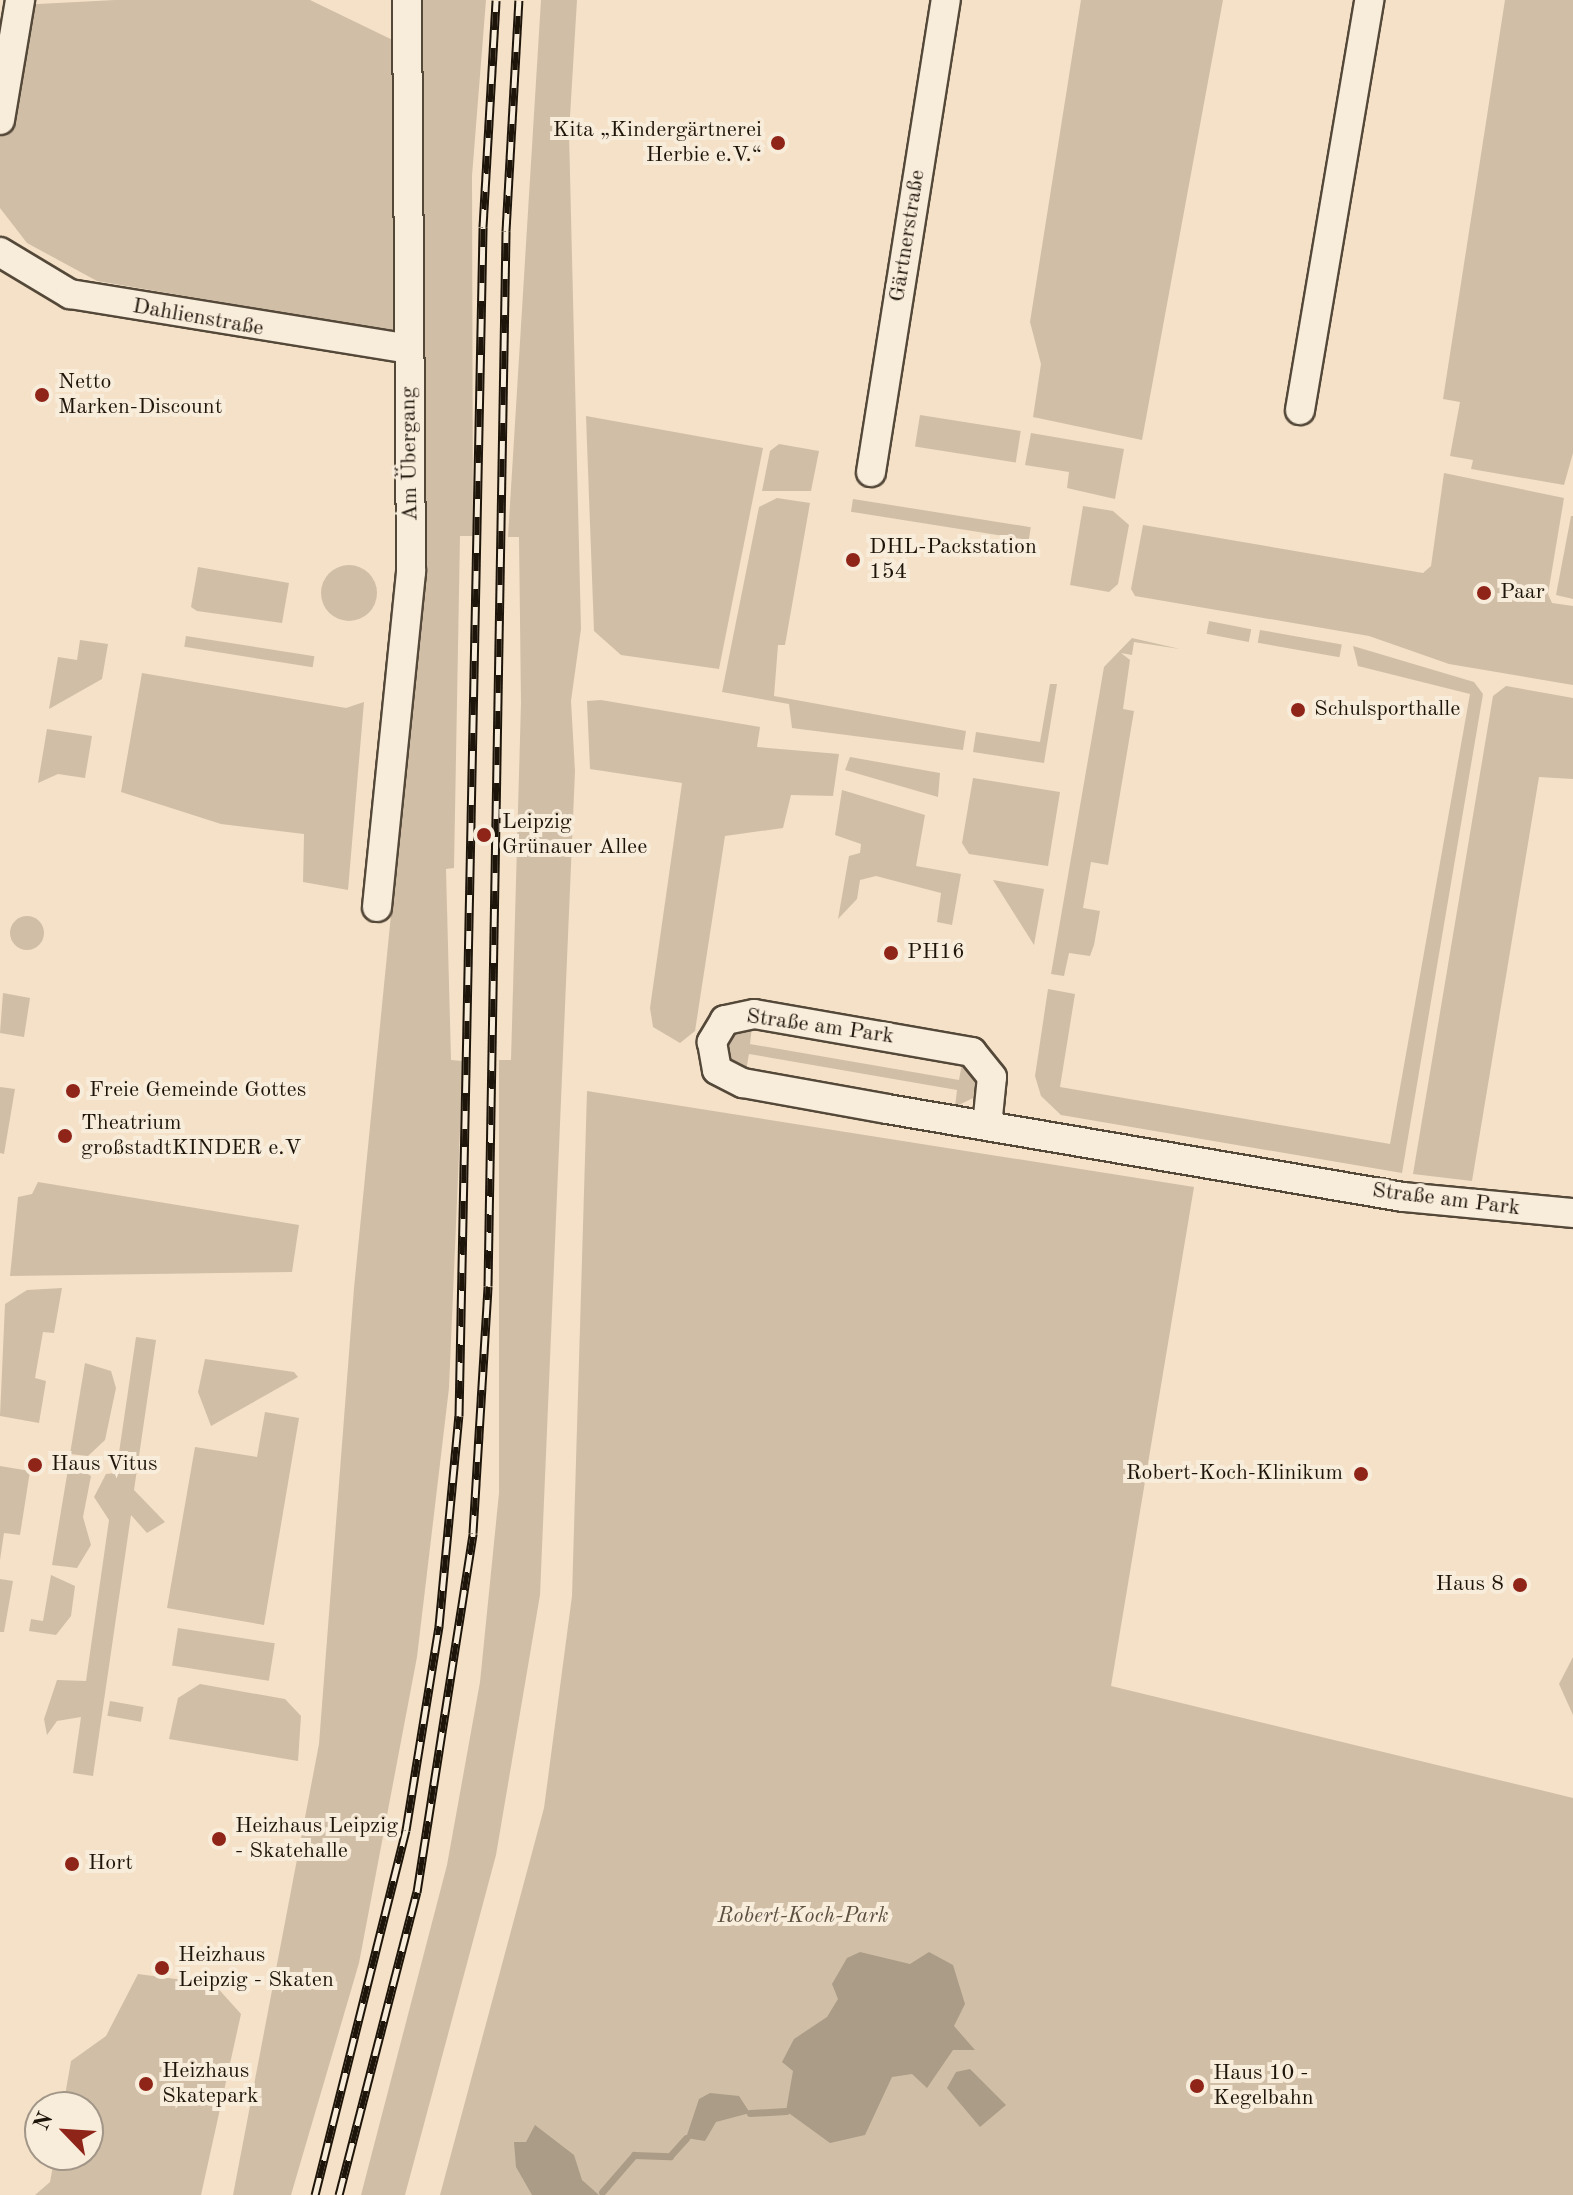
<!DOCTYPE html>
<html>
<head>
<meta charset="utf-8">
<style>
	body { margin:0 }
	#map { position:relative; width:1573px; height:2195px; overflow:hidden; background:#f4e1c7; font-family:"Old Standard TT",serif }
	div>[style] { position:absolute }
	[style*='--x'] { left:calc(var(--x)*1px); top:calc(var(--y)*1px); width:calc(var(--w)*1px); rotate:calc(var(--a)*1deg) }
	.green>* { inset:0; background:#d0bea7; transform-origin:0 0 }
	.round { border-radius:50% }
	.water>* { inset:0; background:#ab9c87 }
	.stream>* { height:7px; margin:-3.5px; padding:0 3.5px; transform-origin:3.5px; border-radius:3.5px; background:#ab9c87 }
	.roads { filter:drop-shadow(2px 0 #544839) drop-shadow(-2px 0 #544839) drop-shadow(0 2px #544839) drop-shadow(0 -2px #544839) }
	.street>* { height:28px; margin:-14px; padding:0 14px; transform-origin:14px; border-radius:14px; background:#f8ecdb }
	.rail>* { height:9px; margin-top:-4.5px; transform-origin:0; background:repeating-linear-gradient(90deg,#f8ecdb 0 18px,#1e150a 0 36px); box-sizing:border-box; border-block:2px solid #1e150a }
	.dots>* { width:22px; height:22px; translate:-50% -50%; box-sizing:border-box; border:4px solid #f8ecdb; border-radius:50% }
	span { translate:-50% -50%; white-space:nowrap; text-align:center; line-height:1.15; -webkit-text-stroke:8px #f8ecdb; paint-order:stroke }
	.poi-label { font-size:22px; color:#1e150a }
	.right { translate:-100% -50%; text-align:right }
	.left { translate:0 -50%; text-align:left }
	.street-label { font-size:22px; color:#1e150a }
	.park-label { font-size:22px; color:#5c5041; font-style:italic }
	.north { position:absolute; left:24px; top:2091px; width:80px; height:80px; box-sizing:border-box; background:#f8ecdb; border:2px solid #a19687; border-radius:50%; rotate:295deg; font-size:22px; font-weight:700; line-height:32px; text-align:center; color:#1e150a }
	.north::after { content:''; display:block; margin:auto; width:28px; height:36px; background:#8f2418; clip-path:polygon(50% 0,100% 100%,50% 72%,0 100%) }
</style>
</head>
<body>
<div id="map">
	<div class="green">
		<div style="clip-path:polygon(115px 0,310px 0,403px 45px,408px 334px,97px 281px,27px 243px,0 208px,0 120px,19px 5px)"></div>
		<div style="clip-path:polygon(419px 0,486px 0,472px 176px,473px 536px,460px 536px,454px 868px,446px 869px,451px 1060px,463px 1061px,449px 1388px,417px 1657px,359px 1963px,291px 2195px,233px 2195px,319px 1744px,354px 1288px,419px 632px)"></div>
		<div style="clip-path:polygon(541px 0,577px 0,569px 133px,581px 629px,571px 701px,575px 771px,540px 1595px,496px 1855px,405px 2195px,361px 2195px,447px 1865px,480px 1682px,499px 1493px,499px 1060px,511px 1060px,521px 703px,519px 537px,508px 537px)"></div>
		<div style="clip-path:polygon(1081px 0,1223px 0,1142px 440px,1033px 417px,1041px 364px,1030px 322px)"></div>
		<div style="clip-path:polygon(1505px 0,1573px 0,1573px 453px,1564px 485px,1471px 469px,1473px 460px,1450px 456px,1460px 402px,1443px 399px)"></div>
		<div style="left:920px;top:415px;width:102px;height:32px;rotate:9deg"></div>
		<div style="clip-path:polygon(586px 416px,763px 448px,719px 669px,621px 655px,594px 631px)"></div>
		<div style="clip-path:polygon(1031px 433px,1124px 449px,1115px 499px,1067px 488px,1069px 472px,1025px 465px)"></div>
		<div style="clip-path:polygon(779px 444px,819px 451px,811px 491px,762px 491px,770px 451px)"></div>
		<div style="clip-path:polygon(1444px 473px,1564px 498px,1548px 594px,1552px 603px,1573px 606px,1573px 685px,1449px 664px,1369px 636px,1135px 596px,1131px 589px,1143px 525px,1423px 573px,1431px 566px)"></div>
		<div style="clip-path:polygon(777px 498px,810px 503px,785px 645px,778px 645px,774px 696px,966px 731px,963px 750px,792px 728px,789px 704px,722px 692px,759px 507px)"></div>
		<div style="left:853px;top:499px;width:180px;height:13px;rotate:9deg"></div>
		<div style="clip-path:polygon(1083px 506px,1113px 511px,1129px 525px,1118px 584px,1109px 592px,1070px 585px)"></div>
		<div style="clip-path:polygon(1571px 516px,1573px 516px,1573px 599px,1556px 595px)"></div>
		<div class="round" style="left:321px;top:565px;width:56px;height:56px"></div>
		<div style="clip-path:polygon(198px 567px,289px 583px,282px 623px,197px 611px,191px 607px)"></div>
		<div style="left:1209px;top:621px;width:43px;height:13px;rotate:11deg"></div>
		<div style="left:1260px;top:630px;width:83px;height:13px;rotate:10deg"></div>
		<div style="left:186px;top:636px;width:130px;height:11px;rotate:9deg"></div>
		<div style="clip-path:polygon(1132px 638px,1180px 649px,1134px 642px,1132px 655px,1121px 653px,1130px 660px,1123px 709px,1134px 711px,1108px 865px,1091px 862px,1083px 908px,1100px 911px,1094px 945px,1090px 956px,1069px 953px,1064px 976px,1051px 974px,1104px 667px)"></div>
		<div style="clip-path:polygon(80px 640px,108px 644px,102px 679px,49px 709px,58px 657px,77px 660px)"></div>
		<div style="clip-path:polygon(1353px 646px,1474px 682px,1483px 694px,1402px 1173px,1061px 1115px,1041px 1096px,1035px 1076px,1048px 989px,1075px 994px,1060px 1087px,1390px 1144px,1470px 694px,1358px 666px)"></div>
		<div style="clip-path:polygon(142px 673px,346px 708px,364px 702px,348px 890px,303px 882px,304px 834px,221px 824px,121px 792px)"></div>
		<div style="clip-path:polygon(1050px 684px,1057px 684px,1044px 763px,973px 752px,976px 732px,1040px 742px)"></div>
		<div style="clip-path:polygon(1506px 686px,1573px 698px,1573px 779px,1539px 777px,1472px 1181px,1413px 1174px,1493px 696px)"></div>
		<div style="clip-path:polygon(601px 700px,760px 727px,757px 747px,839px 754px,833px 796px,791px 795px,783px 828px,725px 836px,695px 1031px,680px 1043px,653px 1027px,650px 1008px,682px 783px,590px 769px,587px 701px)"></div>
		<div style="clip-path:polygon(47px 729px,92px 736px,85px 778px,58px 774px,38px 783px)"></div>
		<div style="clip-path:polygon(850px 757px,940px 773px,938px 797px,845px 770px)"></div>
		<div style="clip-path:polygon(973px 778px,1060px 792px,1048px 866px,969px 854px,962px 843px)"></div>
		<div style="clip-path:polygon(842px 790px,925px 815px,916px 866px,961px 874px,952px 925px,937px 922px,941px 893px,876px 876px,860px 880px,857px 899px,838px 919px,849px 856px,860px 853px,861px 844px,835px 835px)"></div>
		<div style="clip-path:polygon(993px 880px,1044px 889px,1034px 945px)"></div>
		<div class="round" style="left:10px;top:916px;width:34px;height:34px"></div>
		<div style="clip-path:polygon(3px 993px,30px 998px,24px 1037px,0 1033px)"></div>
		<div style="clip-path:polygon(752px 1027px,750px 1044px,959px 1080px,962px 1063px,980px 1080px,977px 1096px,955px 1107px,957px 1090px,749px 1054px,746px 1071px,725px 1054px,734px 1030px)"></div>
		<div style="clip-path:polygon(0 1087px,15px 1089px,4px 1154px,0 1153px)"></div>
		<div style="clip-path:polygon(587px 1091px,1194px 1187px,1111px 1686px,1573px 1798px,1573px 2195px,440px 2195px,544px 1808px,572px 1596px)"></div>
		<div style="clip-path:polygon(38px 1182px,299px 1225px,292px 1272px,10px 1276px,18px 1197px,32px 1194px)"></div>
		<div style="clip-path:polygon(62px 1288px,54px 1333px,43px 1332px,35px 1378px,46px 1381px,39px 1423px,0 1416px,5px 1304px,27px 1290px)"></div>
		<div style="clip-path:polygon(136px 1337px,156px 1340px,134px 1490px,165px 1522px,147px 1533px,131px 1515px,93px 1776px,73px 1773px,81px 1717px,57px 1721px,47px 1735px,44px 1719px,57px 1680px,86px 1681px,109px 1520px,94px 1497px,106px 1474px,116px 1473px)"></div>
		<div style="clip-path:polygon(205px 1359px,294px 1372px,298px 1377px,211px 1426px,198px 1392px)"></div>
		<div style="clip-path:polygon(85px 1363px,111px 1371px,116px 1388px,105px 1440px,88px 1456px,70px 1454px)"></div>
		<div style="clip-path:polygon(265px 1412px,299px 1418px,264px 1625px,167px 1608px,195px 1447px,257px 1457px)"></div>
		<div style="clip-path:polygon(69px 1463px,91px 1476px,83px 1517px,91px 1545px,77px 1568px,52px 1565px)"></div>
		<div style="clip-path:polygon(0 1466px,30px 1471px,20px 1535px,4px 1533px,0 1560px)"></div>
		<div style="clip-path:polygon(51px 1575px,75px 1586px,71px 1616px,56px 1635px,29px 1631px,31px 1619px,43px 1621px)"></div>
		<div style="clip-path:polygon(0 1579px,13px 1581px,4px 1632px,0 1632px)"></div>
		<div style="left:178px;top:1628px;width:98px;height:38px;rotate:9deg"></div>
		<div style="clip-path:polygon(1573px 1657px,1573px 1715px,1559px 1684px)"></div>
		<div style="clip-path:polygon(200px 1684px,285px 1699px,301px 1716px,298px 1761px,169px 1739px,178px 1698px)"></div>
		<div style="left:110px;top:1701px;width:34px;height:15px;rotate:10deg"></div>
		<div style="clip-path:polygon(138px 1974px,214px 1984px,241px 2014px,201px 2195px,35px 2195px,50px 2182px,55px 2155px,88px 2155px,88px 2107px,63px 2107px,71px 2061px,106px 2036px)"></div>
	</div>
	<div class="water">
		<div style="clip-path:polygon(860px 1952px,910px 1964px,929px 1952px,953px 1965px,965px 2004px,954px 2026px,975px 2050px,953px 2050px,927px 2088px,912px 2074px,892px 2077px,865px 2135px,830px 2143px,786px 2111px,793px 2071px,782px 2062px,794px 2039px,827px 2017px,838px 1999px,832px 1984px,847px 1958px)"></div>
		<div style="clip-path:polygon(970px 2069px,1006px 2105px,980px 2127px,947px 2088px,956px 2072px)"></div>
		<div style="clip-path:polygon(710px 2093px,739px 2096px,750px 2113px,716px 2122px,705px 2141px,686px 2138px,699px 2099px)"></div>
		<div style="clip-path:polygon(535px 2125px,574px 2155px,582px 2180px,599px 2195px,532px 2195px,516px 2167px,514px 2142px,526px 2142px)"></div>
	</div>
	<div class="stream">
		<div style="--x:750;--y:2113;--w:36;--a:-3"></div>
		<div style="--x:602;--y:2192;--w:49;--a:-49.1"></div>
		<div style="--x:634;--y:2155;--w:36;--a:2"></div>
		<div style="--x:670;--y:2156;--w:24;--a:-48"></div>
	</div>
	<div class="roads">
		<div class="street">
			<div style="--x:0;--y:120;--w:122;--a:-80.5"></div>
			<div style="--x:0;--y:252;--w:82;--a:31"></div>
			<div style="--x:70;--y:294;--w:342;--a:9.2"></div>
			<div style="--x:1300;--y:410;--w:416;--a:-80.4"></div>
			<div style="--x:871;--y:472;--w:478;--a:-81"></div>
			<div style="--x:377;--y:907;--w:337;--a:-84.2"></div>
			<div style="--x:411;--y:572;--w:572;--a:-90.4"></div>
			<div style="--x:987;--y:1126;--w:49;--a:-84.2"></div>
			<div style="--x:992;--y:1077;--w:32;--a:-129"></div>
			<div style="--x:972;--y:1052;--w:221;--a:-170.1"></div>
			<div style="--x:754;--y:1014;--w:30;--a:168"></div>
			<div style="--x:725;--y:1020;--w:26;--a:121"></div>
			<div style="--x:712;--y:1042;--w:28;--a:80"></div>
			<div style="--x:717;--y:1070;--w:29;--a:27"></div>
			<div style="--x:743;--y:1083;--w:146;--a:10.2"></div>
			<div style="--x:887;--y:1109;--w:523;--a:9.68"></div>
			<div style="--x:1403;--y:1197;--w:171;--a:5.4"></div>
		</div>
	</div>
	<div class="rail">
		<div style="--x:315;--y:2195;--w:376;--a:-76"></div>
		<div style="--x:406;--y:1830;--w:207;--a:-80.8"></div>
		<div style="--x:439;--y:1626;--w:211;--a:-84.6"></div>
		<div style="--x:459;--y:1416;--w:1189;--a:-88.84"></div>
		<div style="--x:483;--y:227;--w:227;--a:-86.7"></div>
		<div style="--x:339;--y:2195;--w:313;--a:-75.6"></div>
		<div style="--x:417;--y:1892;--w:363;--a:-81.1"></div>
		<div style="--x:473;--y:1533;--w:247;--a:-86.5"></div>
		<div style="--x:488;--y:1286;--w:1055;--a:-89.02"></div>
		<div style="--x:506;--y:231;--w:231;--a:-86.8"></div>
	</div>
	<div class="dots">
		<div style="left:778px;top:143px;background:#8f2418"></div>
		<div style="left:42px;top:395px;background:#8f2418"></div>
		<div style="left:853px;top:560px;background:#8f2418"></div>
		<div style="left:1484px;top:593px;background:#8f2418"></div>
		<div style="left:1298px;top:710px;background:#8f2418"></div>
		<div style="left:484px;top:835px;background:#8f2418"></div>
		<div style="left:891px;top:953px;background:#8f2418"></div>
		<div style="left:73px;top:1091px;background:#8f2418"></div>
		<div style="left:65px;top:1136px;background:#8f2418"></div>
		<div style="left:35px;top:1465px;background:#8f2418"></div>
		<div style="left:1361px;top:1474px;background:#8f2418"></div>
		<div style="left:1520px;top:1585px;background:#8f2418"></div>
		<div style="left:219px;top:1839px;background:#8f2418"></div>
		<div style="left:72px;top:1864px;background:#8f2418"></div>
		<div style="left:162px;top:1968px;background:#8f2418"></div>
		<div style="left:146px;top:2084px;background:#8f2418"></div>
		<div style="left:1197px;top:2086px;background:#8f2418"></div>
	</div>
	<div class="poi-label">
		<span class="right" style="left:762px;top:143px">Kita „Kindergärtnerei<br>Herbie e.V.“</span>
		<span class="left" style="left:58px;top:395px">Netto<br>Marken-Discount</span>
		<span class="left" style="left:869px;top:560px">DHL-Packstation<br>154</span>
		<span class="left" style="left:1500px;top:593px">Paar</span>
		<span class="left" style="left:1314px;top:710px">Schulsporthalle</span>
		<span class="left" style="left:502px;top:835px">Leipzig<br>Grünauer Allee</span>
		<span class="left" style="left:907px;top:953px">PH16</span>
		<span class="left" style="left:89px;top:1091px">Freie Gemeinde Gottes</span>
		<span class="left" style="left:81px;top:1136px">Theatrium<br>großstadtKINDER e.V</span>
		<span class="left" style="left:51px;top:1465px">Haus Vitus</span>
		<span class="right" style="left:1343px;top:1474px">Robert-Koch-Klinikum</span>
		<span class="right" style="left:1504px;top:1585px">Haus 8</span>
		<span class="left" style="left:235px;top:1839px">Heizhaus Leipzig<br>- Skatehalle</span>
		<span class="left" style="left:88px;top:1864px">Hort</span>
		<span class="left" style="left:178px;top:1968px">Heizhaus<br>Leipzig - Skaten</span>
		<span class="left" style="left:162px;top:2084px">Heizhaus<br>Skatepark</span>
		<span class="left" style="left:1213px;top:2086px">Haus 10 -<br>Kegelbahn</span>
	</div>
	<div class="street-label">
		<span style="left:908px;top:236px;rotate:-81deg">Gärtnerstraße</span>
		<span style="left:198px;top:318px;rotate:10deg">Dahlienstraße</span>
		<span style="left:410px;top:454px;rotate:-91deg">Am Übergang</span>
		<span style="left:820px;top:1027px;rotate:8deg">Straße am Park</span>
		<span style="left:1446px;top:1200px;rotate:7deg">Straße am Park</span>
	</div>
	<div class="park-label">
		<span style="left:803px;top:1917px">Robert-Koch-Park</span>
	</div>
	<div class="north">N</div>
</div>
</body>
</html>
